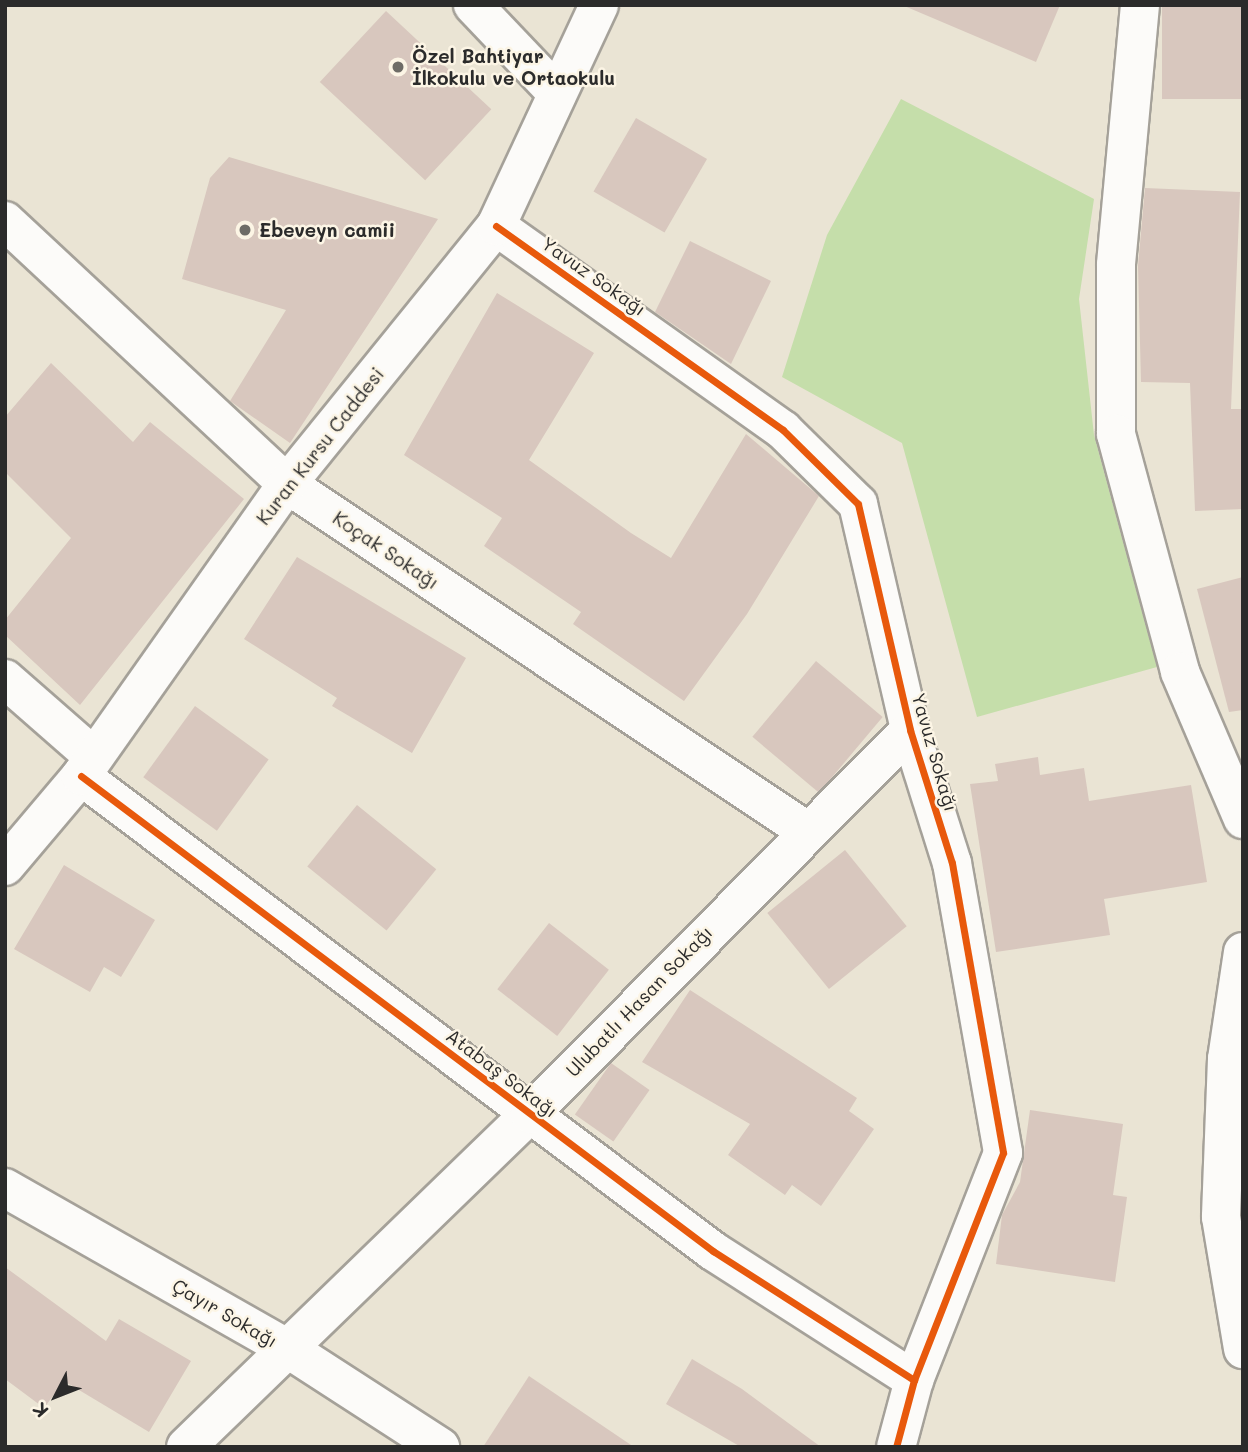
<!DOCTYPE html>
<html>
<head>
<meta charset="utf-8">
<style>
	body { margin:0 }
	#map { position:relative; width:1248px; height:1452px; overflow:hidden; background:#eae4d4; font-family:Mali,sans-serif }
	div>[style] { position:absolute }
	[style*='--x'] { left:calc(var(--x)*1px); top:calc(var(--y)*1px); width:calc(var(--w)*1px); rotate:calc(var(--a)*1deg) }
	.green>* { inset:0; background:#c5deaa }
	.building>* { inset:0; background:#d8c7be; transform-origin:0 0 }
	.roads { filter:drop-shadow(2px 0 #a5a199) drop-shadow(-2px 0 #a5a199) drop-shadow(0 2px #a5a199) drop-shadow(0 -2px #a5a199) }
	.minor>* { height:38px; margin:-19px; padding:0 19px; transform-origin:19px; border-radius:19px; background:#fcfbf9 }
	.secondary>* { height:38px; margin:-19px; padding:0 19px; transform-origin:19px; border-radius:19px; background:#fcfbf9 }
	.cycleway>* { height:7px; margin:-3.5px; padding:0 3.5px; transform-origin:3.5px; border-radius:3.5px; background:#e8590c }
	.dots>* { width:19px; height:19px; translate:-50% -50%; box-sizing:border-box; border:4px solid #fcf5e5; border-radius:50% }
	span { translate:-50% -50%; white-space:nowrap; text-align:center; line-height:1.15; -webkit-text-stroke:5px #fcf5e5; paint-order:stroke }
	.poi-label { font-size:19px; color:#2b2b2b; font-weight:700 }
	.left { translate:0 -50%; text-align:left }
	.street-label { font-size:19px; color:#2b2b2b }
	.frame { position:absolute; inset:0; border:7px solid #2b2b2b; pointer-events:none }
	.north { position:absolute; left:21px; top:1361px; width:70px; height:70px; -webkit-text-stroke:5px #fcf5e5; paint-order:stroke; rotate:228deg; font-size:19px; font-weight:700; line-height:28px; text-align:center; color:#2b2b2b }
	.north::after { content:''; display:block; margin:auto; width:24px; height:32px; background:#2b2b2b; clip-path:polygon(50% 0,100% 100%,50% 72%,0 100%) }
</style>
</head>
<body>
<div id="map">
	<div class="green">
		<div style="clip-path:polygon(901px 99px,1094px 199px,1079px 299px,1094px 435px,1157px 667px,977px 717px,902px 443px,782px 377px,827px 235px)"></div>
	</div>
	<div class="building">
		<div style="clip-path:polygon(902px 5px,1060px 5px,1036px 62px)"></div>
		<div style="left:1162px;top:5px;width:81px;height:94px"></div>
		<div style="left:386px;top:11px;width:144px;height:97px;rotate:43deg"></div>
		<div style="left:636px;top:118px;width:82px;height:85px;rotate:30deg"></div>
		<div style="clip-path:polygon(229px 157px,438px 219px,290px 443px,230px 401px,286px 310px,182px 279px,210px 178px)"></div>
		<div style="clip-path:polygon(1145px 188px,1240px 192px,1231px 409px,1243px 409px,1243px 509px,1195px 511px,1190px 383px,1141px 382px,1138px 266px)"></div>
		<div style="clip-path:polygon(690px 241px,771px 281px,731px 364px,655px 312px)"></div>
		<div style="clip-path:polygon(497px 293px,594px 353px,529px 460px,631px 533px,671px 558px,746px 434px,819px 496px,747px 614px,684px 701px,573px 624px,581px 612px,484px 546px,502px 518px,404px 455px)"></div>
		<div style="clip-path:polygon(51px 363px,133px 442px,150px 422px,244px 499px,80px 705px,5px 635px,5px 620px,71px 538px,5px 472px,5px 417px)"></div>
		<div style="clip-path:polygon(297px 557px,466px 658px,412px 753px,332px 706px,337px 698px,244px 639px)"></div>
		<div style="clip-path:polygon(1243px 577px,1243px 710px,1229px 712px,1197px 589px)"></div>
		<div style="left:816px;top:661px;width:87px;height:99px;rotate:40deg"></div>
		<div style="left:195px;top:706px;width:91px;height:88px;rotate:36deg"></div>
		<div style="clip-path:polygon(1038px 757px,1040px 775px,1084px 768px,1089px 801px,1191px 785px,1207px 882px,1104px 899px,1110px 935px,996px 952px,970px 784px,998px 781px,995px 764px)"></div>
		<div style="left:357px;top:805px;width:102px;height:79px;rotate:39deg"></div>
		<div style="left:845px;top:850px;width:98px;height:100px;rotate:51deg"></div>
		<div style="clip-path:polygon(64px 865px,155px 920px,121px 977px,104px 967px,90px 992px,14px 949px)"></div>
		<div style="left:549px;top:923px;width:76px;height:84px;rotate:38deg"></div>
		<div style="clip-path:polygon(690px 990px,857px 1098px,849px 1111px,874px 1129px,821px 1206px,792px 1185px,785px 1195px,728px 1155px,750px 1124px,642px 1062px)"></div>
		<div style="left:611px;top:1063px;width:47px;height:63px;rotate:35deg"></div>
		<div style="clip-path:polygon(1030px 1110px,1123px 1124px,1113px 1195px,1127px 1197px,1115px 1282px,996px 1264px,1002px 1215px,1020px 1182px)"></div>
		<div style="clip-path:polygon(5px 1267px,106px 1341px,119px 1319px,191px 1361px,149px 1432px,64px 1381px,44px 1408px,5px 1379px)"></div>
		<div style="clip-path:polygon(692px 1359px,742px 1389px,821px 1447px,741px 1447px,666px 1404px)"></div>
		<div style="clip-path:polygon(529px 1376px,634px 1447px,483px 1447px)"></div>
	</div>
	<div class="roads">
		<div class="minor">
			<div style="--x:473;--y:5;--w:117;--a:46.4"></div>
			<div style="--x:1140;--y:5;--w:261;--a:95.3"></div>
			<div style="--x:1116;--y:265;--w:169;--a:90"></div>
			<div style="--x:1116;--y:434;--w:246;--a:74.9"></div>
			<div style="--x:1180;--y:672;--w:160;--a:66.8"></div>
			<div style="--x:5;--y:221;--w:386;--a:43"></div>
			<div style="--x:287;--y:484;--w:623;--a:33.74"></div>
			<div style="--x:496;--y:226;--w:352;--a:35.4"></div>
			<div style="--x:783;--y:430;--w:105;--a:44.6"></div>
			<div style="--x:858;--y:504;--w:232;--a:77"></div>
			<div style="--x:910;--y:730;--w:139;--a:72.5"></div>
			<div style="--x:952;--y:863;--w:294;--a:80"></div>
			<div style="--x:1003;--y:1153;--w:244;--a:111.4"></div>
			<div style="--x:914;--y:1380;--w:69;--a:105"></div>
			<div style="--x:5;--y:679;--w:118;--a:41.2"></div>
			<div style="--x:81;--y:776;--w:791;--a:36.93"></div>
			<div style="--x:713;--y:1251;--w:239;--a:32.7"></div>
			<div style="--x:1243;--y:952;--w:108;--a:98.5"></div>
			<div style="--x:1227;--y:1059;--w:158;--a:92.2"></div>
			<div style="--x:1221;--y:1217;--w:134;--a:80.5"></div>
			<div style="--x:5;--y:1188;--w:328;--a:29.6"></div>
			<div style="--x:290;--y:1350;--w:179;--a:32.9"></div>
			<div style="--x:186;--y:1447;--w:479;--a:-44.1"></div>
			<div style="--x:530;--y:1114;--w:540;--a:-45.3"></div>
		</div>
		<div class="secondary">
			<div style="--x:5;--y:866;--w:118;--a:-49.8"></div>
			<div style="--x:81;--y:776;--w:357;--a:-54.8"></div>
			<div style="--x:287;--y:484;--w:332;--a:-51"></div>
			<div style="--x:496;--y:226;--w:244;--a:-65"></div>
		</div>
	</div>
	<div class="cycleway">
		<div style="--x:496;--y:226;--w:352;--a:35.4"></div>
		<div style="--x:783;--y:430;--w:105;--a:44.6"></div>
		<div style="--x:858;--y:504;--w:232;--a:77"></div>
		<div style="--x:910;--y:730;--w:139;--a:72.5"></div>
		<div style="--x:952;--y:863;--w:294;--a:80"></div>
		<div style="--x:1003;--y:1153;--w:244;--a:111.4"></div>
		<div style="--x:914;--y:1380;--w:69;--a:105"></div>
		<div style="--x:81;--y:776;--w:791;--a:36.93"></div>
		<div style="--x:713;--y:1251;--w:239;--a:32.7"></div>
	</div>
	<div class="dots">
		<div style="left:398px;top:67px;background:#6e6c66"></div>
		<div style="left:245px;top:230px;background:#6e6c66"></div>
	</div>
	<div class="poi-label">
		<span class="left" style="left:412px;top:67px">Özel Bahtiyar<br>İlkokulu ve Ortaokulu</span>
		<span class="left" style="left:259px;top:230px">Ebeveyn camii</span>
	</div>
	<div class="street-label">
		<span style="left:594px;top:276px;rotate:35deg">Yavuz Sokağı</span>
		<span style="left:320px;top:446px;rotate:-52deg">Kuran Kursu Caddesi</span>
		<span style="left:386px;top:550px;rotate:34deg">Koçak Sokağı</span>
		<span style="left:935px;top:752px;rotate:74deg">Yavuz Sokağı</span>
		<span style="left:639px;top:1001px;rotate:-46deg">Ulubatlı Hasan Sokağı</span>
		<span style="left:502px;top:1073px;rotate:37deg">Atabaş Sokağı</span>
		<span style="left:225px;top:1313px;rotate:30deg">Çayır Sokağı</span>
	</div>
	<div class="frame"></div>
	<div class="north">K</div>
</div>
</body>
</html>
